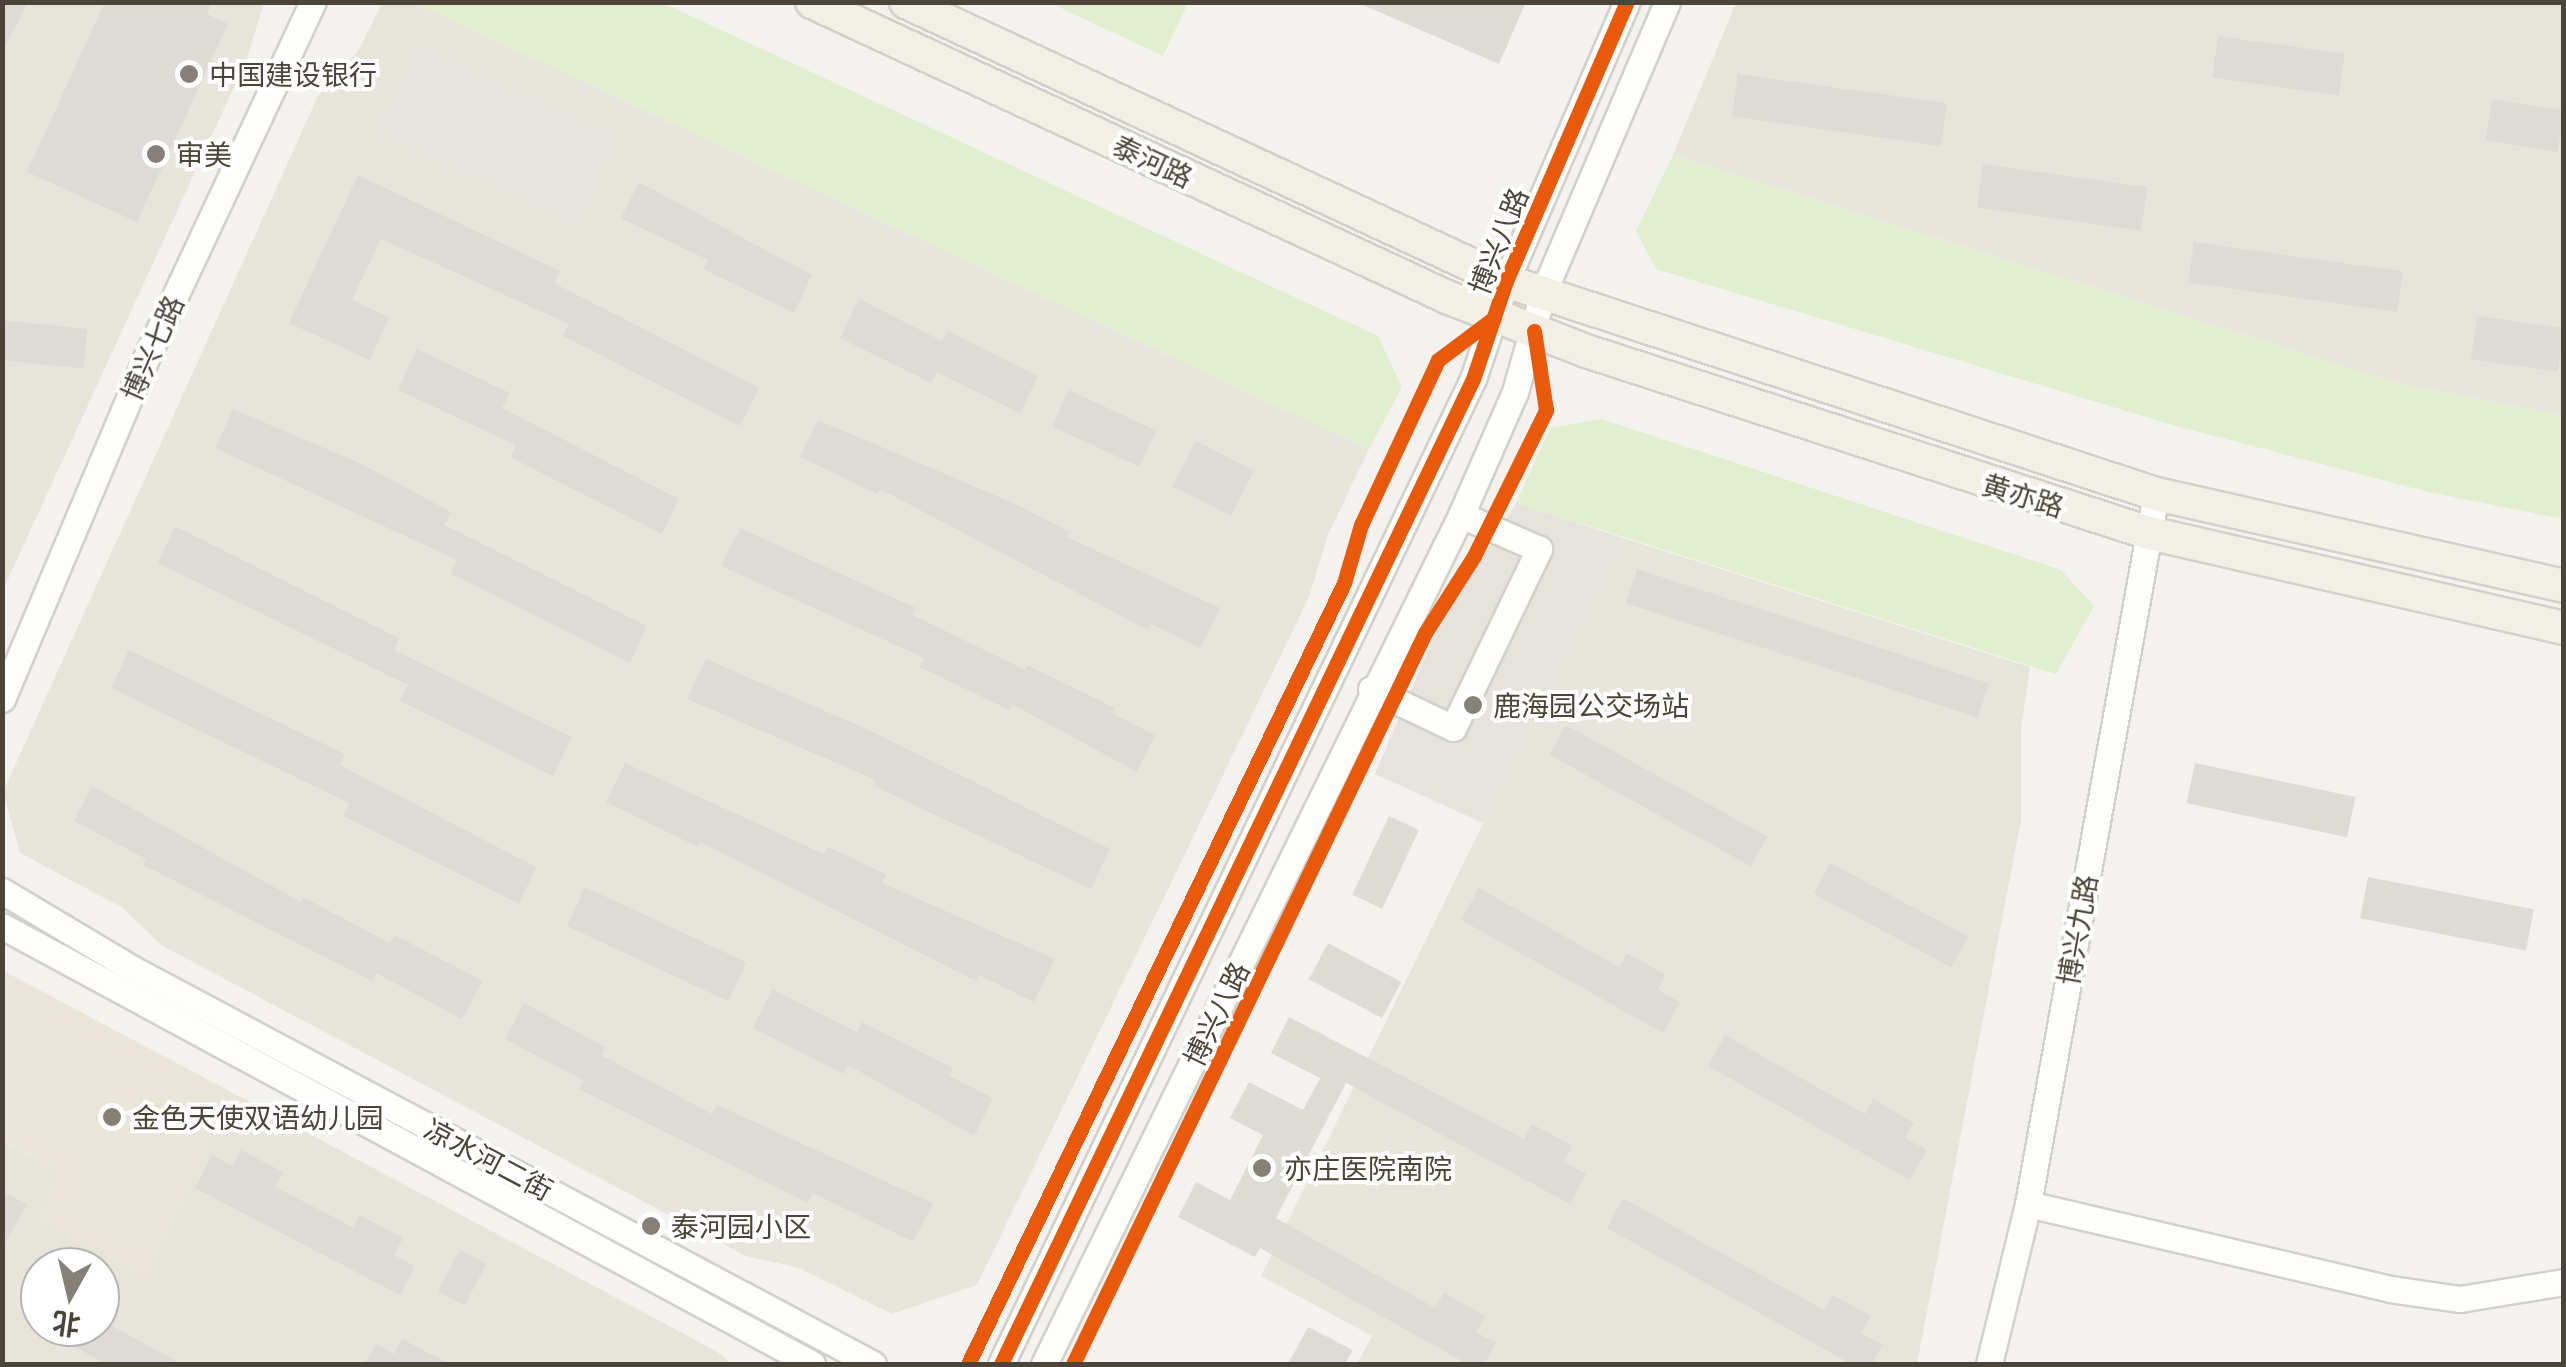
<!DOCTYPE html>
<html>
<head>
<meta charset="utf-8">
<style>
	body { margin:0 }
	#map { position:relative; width:2566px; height:1367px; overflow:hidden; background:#f4f2ee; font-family:Barlow,"Noto Sans SC",sans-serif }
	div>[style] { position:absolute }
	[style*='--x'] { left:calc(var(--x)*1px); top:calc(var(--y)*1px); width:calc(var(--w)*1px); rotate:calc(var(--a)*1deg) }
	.residential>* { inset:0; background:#e7e4dc }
	.education>* { inset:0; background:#eae5da }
	.green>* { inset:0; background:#e1eecf }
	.parking>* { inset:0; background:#e6e3df; transform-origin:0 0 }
	.building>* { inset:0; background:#dedbd6; transform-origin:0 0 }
	.roads { filter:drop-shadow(2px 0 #d2d0cb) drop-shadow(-2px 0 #d2d0cb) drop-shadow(0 2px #d2d0cb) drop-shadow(0 -2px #d2d0cb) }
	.minor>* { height:25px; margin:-12.5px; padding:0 12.5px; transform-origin:12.5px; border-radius:12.5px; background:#fdfdfc }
	.major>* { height:32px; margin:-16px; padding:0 16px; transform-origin:16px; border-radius:16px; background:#f2efe6 }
	.cycleway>* { height:15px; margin:-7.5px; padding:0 7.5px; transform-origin:7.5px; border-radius:7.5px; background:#e8590c }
	.dots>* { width:28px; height:28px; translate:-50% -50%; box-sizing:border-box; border:5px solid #fff; border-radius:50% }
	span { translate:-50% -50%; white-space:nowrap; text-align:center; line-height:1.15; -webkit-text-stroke:8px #fff; paint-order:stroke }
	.poi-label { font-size:28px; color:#4b4439 }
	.left { translate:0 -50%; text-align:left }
	.street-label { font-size:28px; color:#4b4439 }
	.frame { position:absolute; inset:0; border:5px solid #4b4439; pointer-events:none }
	.north { position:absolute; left:20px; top:1247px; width:100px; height:100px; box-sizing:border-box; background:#fff; border:2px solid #b7b4b0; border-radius:50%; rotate:188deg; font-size:28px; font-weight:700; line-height:40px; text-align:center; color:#4b4439 }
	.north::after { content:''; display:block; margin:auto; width:35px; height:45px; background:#868178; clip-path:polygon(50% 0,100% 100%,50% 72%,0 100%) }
</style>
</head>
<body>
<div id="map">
	<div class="residential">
		<div style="clip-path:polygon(2px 3px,264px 3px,246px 61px,3px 590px)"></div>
		<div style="clip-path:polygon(382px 3px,416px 3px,1369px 449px,1328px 535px,1309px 597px,977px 1285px,892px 1314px,799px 1268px,746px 1256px,161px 945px,123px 908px,20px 853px,3px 792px,318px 96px,358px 51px)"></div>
		<div style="clip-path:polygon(1736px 3px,2563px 3px,2563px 415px,2400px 384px,1673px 155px)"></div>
		<div style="clip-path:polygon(1623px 538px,2030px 667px,2021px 728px,2021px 820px,1917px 1364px,1357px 1364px,1372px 1336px,1261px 1276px)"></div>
		<div style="clip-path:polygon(evenodd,233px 1093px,716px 1351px,732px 1364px,3px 1364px,2px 1141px,58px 1169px,145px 1277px,233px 1093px,40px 1267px,100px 1267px,100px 1327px,40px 1327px,40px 1267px)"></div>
	</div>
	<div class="education">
		<div style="clip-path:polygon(2px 970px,233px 1093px,146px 1277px,40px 1220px,58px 1169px,3px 1141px)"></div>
	</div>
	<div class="green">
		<div style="clip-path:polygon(416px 3px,663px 3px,1378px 336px,1402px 387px,1369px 449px)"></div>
		<div style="clip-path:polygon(1050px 3px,1188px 2px,1188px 3px,1163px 56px)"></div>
		<div style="clip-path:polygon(1673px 155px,2400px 384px,2563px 415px,2563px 519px,2428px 492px,2176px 426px,1656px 269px,1636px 231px)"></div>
		<div style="clip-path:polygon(1602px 419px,2061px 570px,2094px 606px,2056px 674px,1516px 503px,1550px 428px)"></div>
	</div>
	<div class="parking">
		<div style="left:418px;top:46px;width:219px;height:94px;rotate:25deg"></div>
		<div style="clip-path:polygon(1516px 503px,1623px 538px,1483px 823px,1375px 774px,1434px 637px)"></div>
	</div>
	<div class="building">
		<div style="clip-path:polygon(2px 2px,29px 2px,2px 52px)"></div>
		<div style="clip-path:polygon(105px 2px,212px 2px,207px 14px,228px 24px,137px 222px,27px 172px)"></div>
		<div style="clip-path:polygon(1356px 2px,1526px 2px,1499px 64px)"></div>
		<div style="left:2218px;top:36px;width:128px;height:42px;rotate:8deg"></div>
		<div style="left:1738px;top:74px;width:211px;height:43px;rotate:8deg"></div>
		<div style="left:2492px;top:99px;width:73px;height:42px;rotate:9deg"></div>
		<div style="left:1983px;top:164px;width:166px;height:44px;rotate:8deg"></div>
		<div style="clip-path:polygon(358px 175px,560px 271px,554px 283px,759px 388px,740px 426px,563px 336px,569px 324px,381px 239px,352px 300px,389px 317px,370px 360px,289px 323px)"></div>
		<div style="clip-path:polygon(639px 182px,812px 275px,794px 313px,703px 269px,708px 260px,621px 218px)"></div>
		<div style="left:2194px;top:242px;width:211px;height:41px;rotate:8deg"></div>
		<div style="clip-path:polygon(859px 299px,942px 341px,948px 331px,1038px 376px,1020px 413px,937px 372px,931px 383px,840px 338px)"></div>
		<div style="left:2477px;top:316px;width:88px;height:44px;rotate:8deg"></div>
		<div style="left:2px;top:320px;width:86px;height:40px;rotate:6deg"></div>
		<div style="clip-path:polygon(417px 349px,510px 393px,502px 408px,679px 499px,662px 534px,510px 457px,516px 445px,398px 390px)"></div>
		<div style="left:1069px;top:390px;width:96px;height:40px;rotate:25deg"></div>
		<div style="clip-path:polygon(233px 409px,364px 465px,451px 512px,445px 525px,647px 626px,630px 663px,451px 574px,457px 560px,215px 448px)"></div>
		<div style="clip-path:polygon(818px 420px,1011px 502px,1070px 532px,1067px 537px,1220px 608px,1200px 648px,1151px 624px,1148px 630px,880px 489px,877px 494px,800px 457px)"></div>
		<div style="left:1196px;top:441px;width:65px;height:51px;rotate:27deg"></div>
		<div style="clip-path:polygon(175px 526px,399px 638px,394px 650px,572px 737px,553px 776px,400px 701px,408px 685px,158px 563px)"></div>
		<div style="clip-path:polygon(740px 528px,916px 608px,913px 615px,1025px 670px,1027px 665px,1115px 708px,1112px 713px,1155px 735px,1137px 772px,1012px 704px,1009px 710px,920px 667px,924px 658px,721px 566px)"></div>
		<div style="left:1637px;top:569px;width:370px;height:36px;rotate:18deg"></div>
		<div style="clip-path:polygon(129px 650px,345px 754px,340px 765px,536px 867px,519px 904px,343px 816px,349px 803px,111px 688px)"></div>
		<div style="clip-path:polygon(706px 659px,869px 730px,1110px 849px,1091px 889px,874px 786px,876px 780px,687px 699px)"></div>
		<div style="left:1566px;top:725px;width:230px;height:34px;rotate:29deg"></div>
		<div style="clip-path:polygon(625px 763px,824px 854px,828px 847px,886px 874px,882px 883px,1055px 959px,1034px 1002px,979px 975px,976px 981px,700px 842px,698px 847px,606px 802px)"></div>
		<div style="left:2195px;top:763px;width:164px;height:41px;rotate:12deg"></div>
		<div style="clip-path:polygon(92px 786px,301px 902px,303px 897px,390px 943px,395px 935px,483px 981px,462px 1019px,376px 973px,372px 981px,143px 865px,146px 859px,74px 821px)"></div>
		<div style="left:1389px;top:816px;width:33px;height:87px;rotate:25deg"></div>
		<div style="left:1830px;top:863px;width:156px;height:35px;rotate:28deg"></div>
		<div style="left:2368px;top:877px;width:169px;height:42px;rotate:11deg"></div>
		<div style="left:585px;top:887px;width:178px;height:43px;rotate:25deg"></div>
		<div style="clip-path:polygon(1479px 888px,1619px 967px,1627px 953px,1666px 975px,1658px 990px,1680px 1002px,1663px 1033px,1461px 920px)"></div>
		<div style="left:1328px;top:943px;width:83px;height:41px;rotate:28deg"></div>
		<div style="clip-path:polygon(772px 989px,857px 1032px,862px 1022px,953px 1068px,949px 1076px,993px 1098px,974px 1136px,848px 1065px,844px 1074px,753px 1028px)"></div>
		<div style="clip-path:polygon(524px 1003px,605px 1047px,601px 1055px,712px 1114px,717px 1105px,933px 1203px,913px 1242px,813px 1193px,808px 1203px,579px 1089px,584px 1081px,505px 1039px)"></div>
		<div style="clip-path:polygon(1289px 1017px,1524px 1139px,1532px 1124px,1573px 1146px,1564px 1162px,1586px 1174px,1570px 1204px,1346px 1083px,1276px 1218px,1435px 1308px,1444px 1293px,1485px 1316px,1476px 1332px,1496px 1343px,1484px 1364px,1467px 1364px,1260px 1248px,1255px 1257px,1178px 1217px,1196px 1182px,1230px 1200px,1263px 1135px,1230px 1118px,1249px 1082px,1303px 1110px,1320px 1078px,1271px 1053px)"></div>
		<div style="clip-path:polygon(1725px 1035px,1865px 1114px,1873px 1099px,1914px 1123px,1905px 1138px,1927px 1150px,1910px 1180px,1708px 1066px)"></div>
		<div style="clip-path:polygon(241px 1150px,283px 1172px,275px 1187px,353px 1227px,360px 1215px,403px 1238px,394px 1255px,415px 1266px,400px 1295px,195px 1188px,212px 1155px,233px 1166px)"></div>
		<div style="clip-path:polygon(2px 1191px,27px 1204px,2px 1248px)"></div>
		<div style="clip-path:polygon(1623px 1198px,1824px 1310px,1833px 1295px,1871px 1316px,1861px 1333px,1883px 1345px,1872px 1364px,1851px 1364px,1607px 1228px)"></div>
		<div style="left:460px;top:1250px;width:30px;height:47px;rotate:28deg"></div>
		<div style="clip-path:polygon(100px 1319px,181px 1364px,106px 1364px,39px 1327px,100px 1327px)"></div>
		<div style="clip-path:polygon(1308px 1327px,1353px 1350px,1345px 1364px,1288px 1364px)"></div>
		<div style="clip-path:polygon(402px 1339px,450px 1364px,364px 1364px,376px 1344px,394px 1354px)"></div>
	</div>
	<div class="roads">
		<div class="minor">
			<div style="--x:1371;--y:689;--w:91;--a:25.4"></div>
			<div style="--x:1453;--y:728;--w:199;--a:-64.3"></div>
			<div style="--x:1539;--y:549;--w:85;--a:-156.4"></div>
			<div style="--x:2;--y:699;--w:370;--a:-67.1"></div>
			<div style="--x:146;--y:358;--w:393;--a:-64.9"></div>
			<div style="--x:2;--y:891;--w:150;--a:30.8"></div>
			<div style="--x:131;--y:968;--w:841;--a:28.09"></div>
			<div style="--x:2;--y:926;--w:921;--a:28.4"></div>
			<div style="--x:2028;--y:1204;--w:372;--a:13.2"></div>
			<div style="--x:2390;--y:1289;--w:71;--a:8.1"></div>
			<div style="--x:2460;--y:1299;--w:105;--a:-9.3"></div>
			<div style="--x:1001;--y:1364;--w:1092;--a:-64.4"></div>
			<div style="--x:1473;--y:379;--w:103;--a:-71.4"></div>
			<div style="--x:1506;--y:281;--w:304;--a:-66.6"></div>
			<div style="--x:1044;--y:1364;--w:946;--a:-63.84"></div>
			<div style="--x:1461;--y:515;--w:134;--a:-66.3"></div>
			<div style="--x:1515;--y:392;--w:103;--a:-74.2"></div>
			<div style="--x:1543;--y:293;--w:316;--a:-66.9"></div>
			<div style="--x:1989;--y:1364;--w:165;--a:-76.3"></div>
			<div style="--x:2028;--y:1204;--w:721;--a:-79.78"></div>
		</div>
		<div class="major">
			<div style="--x:812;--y:2;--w:700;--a:24.92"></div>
			<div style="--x:1447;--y:297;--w:149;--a:21.2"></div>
			<div style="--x:1586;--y:351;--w:592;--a:17.91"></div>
			<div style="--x:2149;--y:533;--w:426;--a:12.9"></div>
			<div style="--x:906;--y:2;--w:662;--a:24.94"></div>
			<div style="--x:1506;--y:281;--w:684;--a:18.14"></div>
			<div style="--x:2156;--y:494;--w:418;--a:12.7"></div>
		</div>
	</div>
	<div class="cycleway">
		<div style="--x:968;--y:1364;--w:867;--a:-64.29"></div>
		<div style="--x:1344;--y:583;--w:60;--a:-73.7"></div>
		<div style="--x:1361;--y:525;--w:182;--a:-65"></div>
		<div style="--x:1438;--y:360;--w:70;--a:-36.9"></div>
		<div style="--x:1001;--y:1364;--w:1092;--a:-64.4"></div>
		<div style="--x:1473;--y:379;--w:103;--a:-71.4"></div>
		<div style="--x:1506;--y:281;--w:304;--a:-66.6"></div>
		<div style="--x:1073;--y:1364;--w:811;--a:-64.29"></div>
		<div style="--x:1425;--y:633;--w:91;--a:-57.5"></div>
		<div style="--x:1474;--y:556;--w:163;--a:-63.7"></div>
		<div style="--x:1546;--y:410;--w:80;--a:-98.6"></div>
	</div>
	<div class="dots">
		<div style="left:189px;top:74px;background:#868178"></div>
		<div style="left:156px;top:154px;background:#868178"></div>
		<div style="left:1473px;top:705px;background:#868178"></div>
		<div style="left:112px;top:1117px;background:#868178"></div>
		<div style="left:1262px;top:1168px;background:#868178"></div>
		<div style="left:651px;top:1226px;background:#868178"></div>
	</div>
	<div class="poi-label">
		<span class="left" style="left:209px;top:74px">中国建设银行</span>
		<span class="left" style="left:176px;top:154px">审美</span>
		<span class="left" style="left:1493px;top:705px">鹿海园公交场站</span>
		<span class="left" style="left:132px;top:1117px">金色天使双语幼儿园</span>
		<span class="left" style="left:1284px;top:1168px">亦庄医院南院</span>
		<span class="left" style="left:671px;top:1226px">泰河园小区</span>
	</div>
	<div class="street-label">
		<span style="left:1153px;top:161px;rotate:25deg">泰河路</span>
		<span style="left:1498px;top:241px;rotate:-68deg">博兴八路</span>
		<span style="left:152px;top:348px;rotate:-66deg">博兴七路</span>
		<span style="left:2023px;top:495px;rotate:17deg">黄亦路</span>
		<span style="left:2077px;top:930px;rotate:-80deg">博兴九路</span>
		<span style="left:1216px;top:1014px;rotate:-64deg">博兴八路</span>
		<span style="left:489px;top:1159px;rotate:28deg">凉水河二街</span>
	</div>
	<div class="frame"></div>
	<div class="north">北</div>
</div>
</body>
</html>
